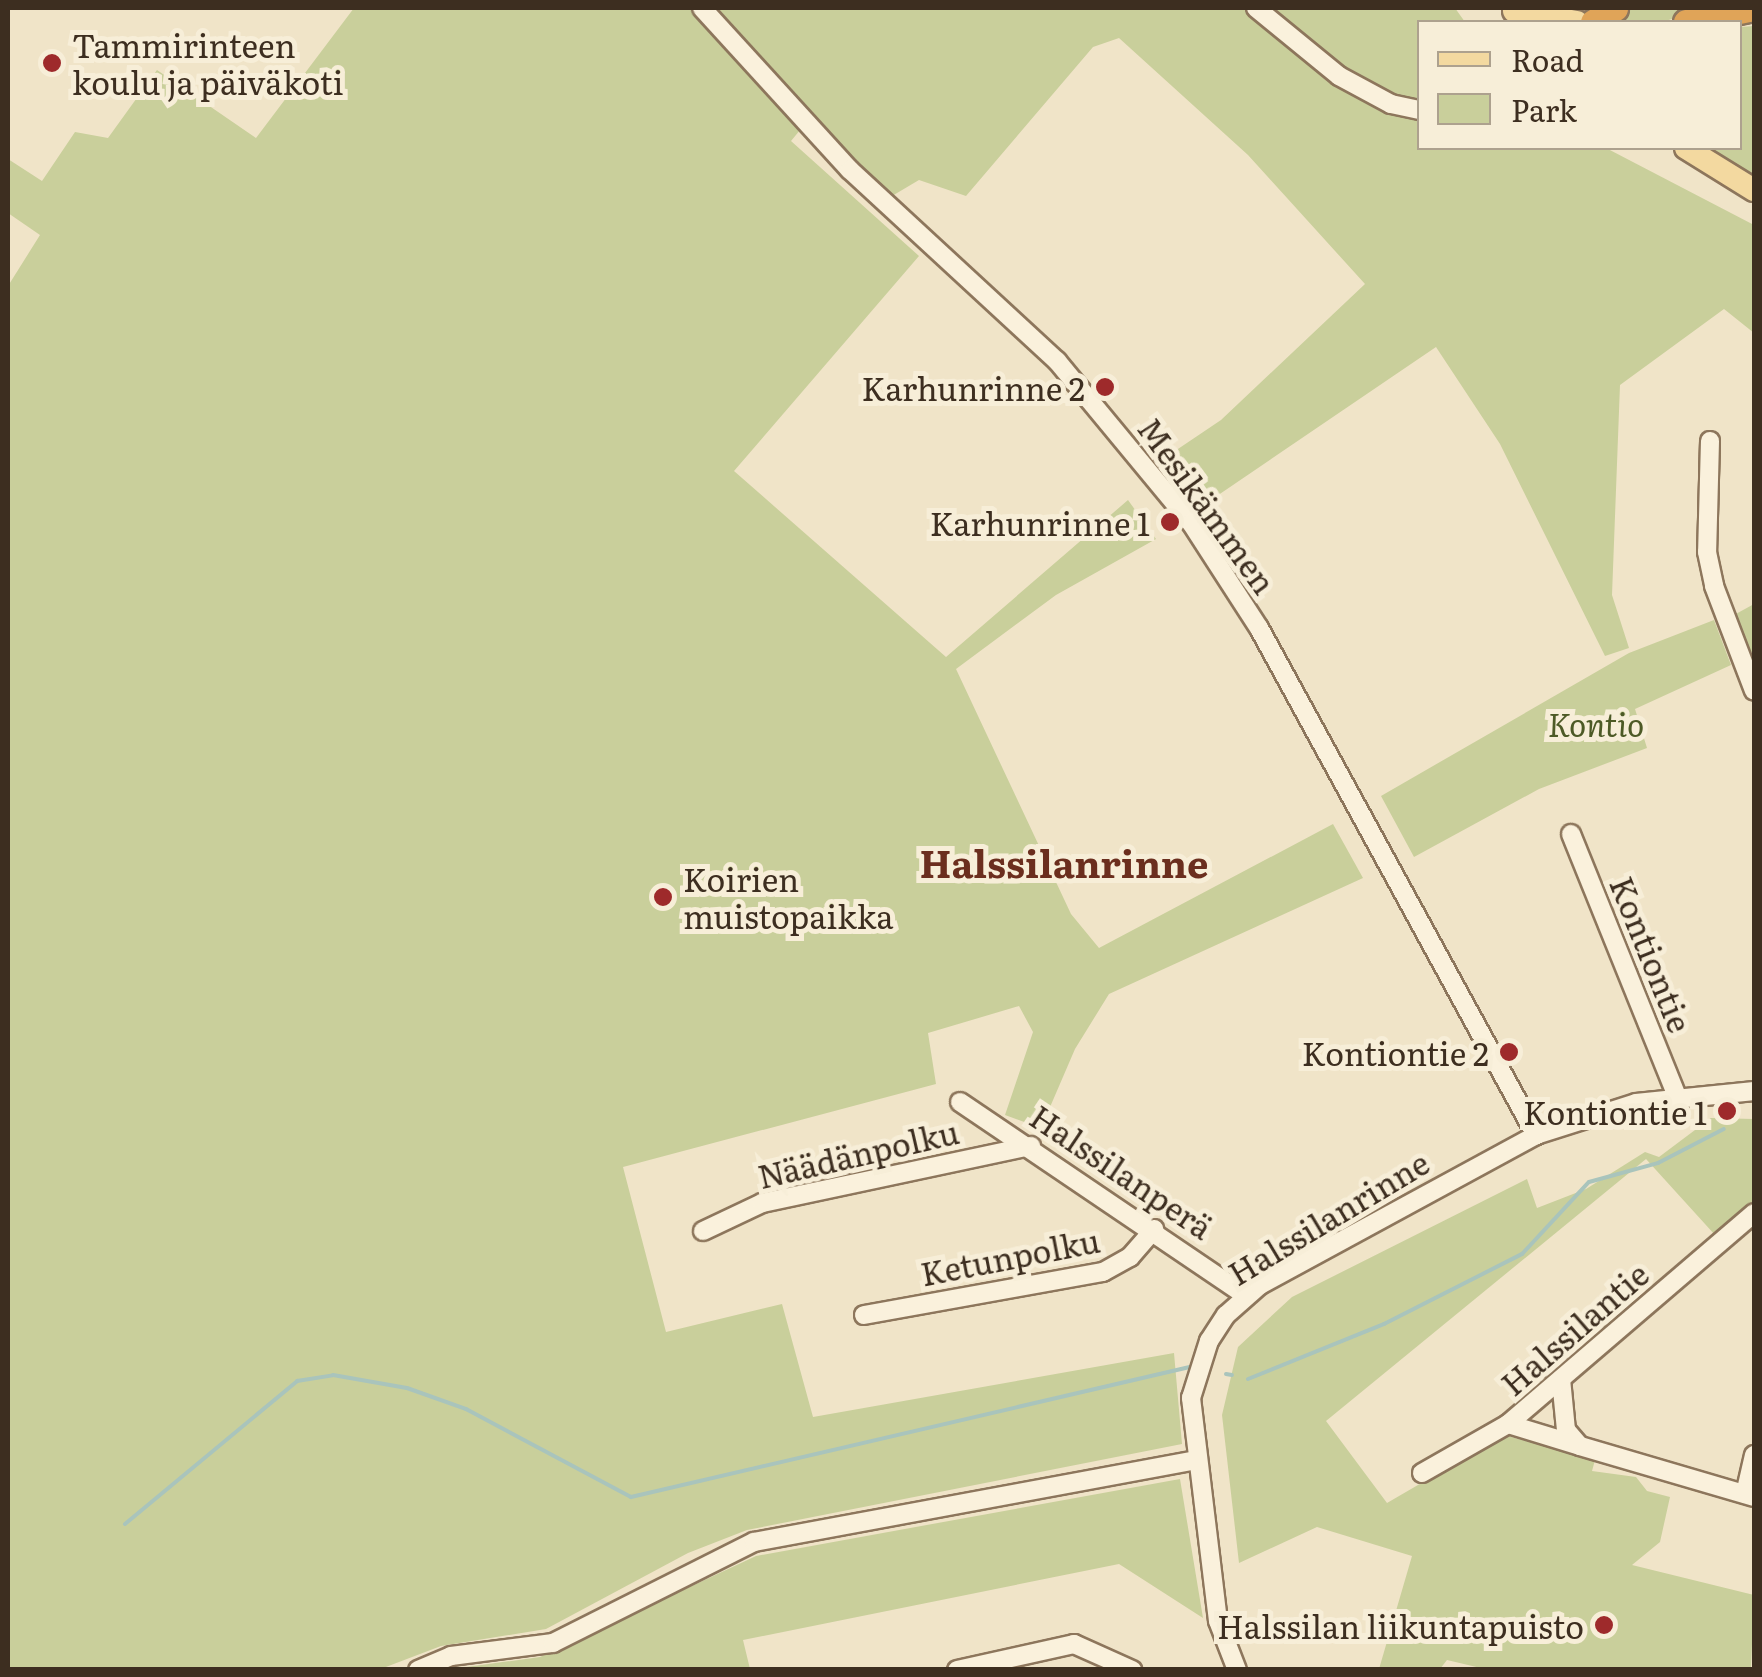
<!DOCTYPE html>
<html>
<head>
<meta charset="utf-8">
<style>
	body { margin:0 }
	#map { position:relative; width:1762px; height:1677px; overflow:hidden; background:#f0e4c8; font-family:Literata,serif }
	div>[style] { position:absolute }
	[style*='--x'] { left:calc(var(--x)*1px); top:calc(var(--y)*1px); width:calc(var(--w)*1px); rotate:calc(var(--a)*1deg) }
	.green>* { inset:0; background:#c9cf9b }
	.stream>* { height:4px; margin:-2px; padding:0 2px; transform-origin:2px; border-radius:2px; background:#a9c4bc }
	.roads { filter:drop-shadow(2px 0 #8d765c) drop-shadow(-2px 0 #8d765c) drop-shadow(0 2px #8d765c) drop-shadow(0 -2px #8d765c) }
	.minor>* { height:18px; margin:-9px; padding:0 9px; transform-origin:9px; border-radius:9px; background:#faf1dc }
	.major>* { height:22px; margin:-11px; padding:0 11px; transform-origin:11px; border-radius:11px; background:#f3d9a0 }
	.highway>* { height:25px; margin:-12.5px; padding:0 12.5px; transform-origin:12.5px; border-radius:12.5px; background:#e0a458 }
	.dots>* { width:28px; height:28px; translate:-50% -50%; box-sizing:border-box; border:5px solid #f7eed8; border-radius:50% }
	span { translate:-50% -50%; white-space:nowrap; text-align:center; line-height:1.15; -webkit-text-stroke:10px #f7eed8; paint-order:stroke }
	.poi-label { font-size:32px; color:#3d2e20 }
	.left { translate:0 -50%; text-align:left }
	.right { translate:-100% -50%; text-align:right }
	.street-label { font-size:32px; color:#3d2e20 }
	.park-label { font-size:32px; color:#4d5a26; font-style:italic }
	.quarter-label { font-size:38px; color:#6b2e1e; font-weight:700 }
	.frame { position:absolute; inset:0; border:10px solid #3d2e20; pointer-events:none }
	.legend { position:absolute; left:1417px; top:20px; width:325px; height:130px; box-sizing:border-box; background:#f7eed8; border:2px solid #ada18e; margin:0; padding:12px 18px; list-style:none; font-size:30px; color:#3d2e20 }
	.legend li { display:flex; align-items:center; gap:20px; height:50px }
	.legend b { width:50px; border:2px solid #ada18e }
</style>
</head>
<body>
<div id="map">
	<div class="green">
		<div style="clip-path:polygon(354px 8px,1455px 8px,1465px 22px,1420px 22px,1420px 148px,1606px 148px,1754px 225px,1754px 333px,1724px 309px,1620px 385px,1612px 595px,1629px 648px,1605px 656px,1500px 444px,1436px 347px,1208px 502px,1172px 453px,1221px 420px,1365px 284px,1248px 155px,1119px 38px,1093px 47px,966px 196px,919px 180px,892px 196px,810px 118px,791px 141px,919px 256px,734px 471px,946px 657px,1128px 500px,1156px 539px,1056px 595px,956px 669px,1071px 914px,1099px 948px,1333px 824px,1363px 878px,1109px 994px,1075px 1049px,1041px 1128px,1005px 1115px,1033px 1032px,1019px 1006px,928px 1033px,936px 1084px,623px 1167px,666px 1332px,782px 1304px,813px 1417px,1174px 1353px,1182px 1444px,747px 1530px,688px 1553px,546px 1629px,441px 1646px,378px 1670px,8px 1669px,8px 286px,40px 235px,8px 213px,8px 159px,42px 181px,75px 132px,108px 138px,157px 70px,256px 138px)"></div>
		<div style="clip-path:polygon(1623px 8px,1713px 8px,1661px 22px,1622px 22px)"></div>
		<div style="clip-path:polygon(1754px 26px,1754px 177px,1705px 148px,1740px 148px,1740px 27px)"></div>
		<div style="clip-path:polygon(1754px 604px,1754px 651px,1751px 652px,1734px 615px)"></div>
		<div style="clip-path:polygon(1714px 620px,1731px 665px,1635px 709px,1647px 748px,1539px 789px,1414px 857px,1381px 796px,1629px 653px)"></div>
		<div style="clip-path:polygon(1711px 1118px,1754px 1119px,1754px 1201px,1715px 1235px,1646px 1159px,1326px 1421px,1387px 1503px,1504px 1435px,1595px 1460px,1592px 1471px,1636px 1477px,1647px 1491px,1670px 1497px,1660px 1542px,1632px 1565px,1754px 1595px,1751px 1669px,1489px 1670px,1447px 1660px,1440px 1669px,1379px 1669px,1412px 1556px,1317px 1527px,1239px 1563px,1222px 1415px,1238px 1347px,1292px 1297px,1527px 1179px,1537px 1208px,1586px 1189px,1645px 1152px,1659px 1157px)"></div>
		<div style="clip-path:polygon(1180px 1479px,1203px 1618px,1119px 1564px,743px 1640px,750px 1669px,445px 1670px,540px 1657px,756px 1556px)"></div>
	</div>
	<div class="stream">
		<div style="--x:1226;--y:1374;--w:6;--a:9"></div>
		<div style="--x:1248;--y:1379;--w:147;--a:-22"></div>
		<div style="--x:1384;--y:1324;--w:155;--a:-26.9"></div>
		<div style="--x:1522;--y:1254;--w:98;--a:-47.1"></div>
		<div style="--x:1589;--y:1182;--w:72;--a:-15.4"></div>
		<div style="--x:1658;--y:1163;--w:74;--a:-27.3"></div>
		<div style="--x:125;--y:1524;--w:224;--a:-39.7"></div>
		<div style="--x:297;--y:1381;--w:36;--a:-9"></div>
		<div style="--x:333;--y:1375;--w:75;--a:10"></div>
		<div style="--x:407;--y:1388;--w:63;--a:19.6"></div>
		<div style="--x:466;--y:1409;--w:187;--a:28.1"></div>
		<div style="--x:631;--y:1497;--w:578;--a:-13.1"></div>
	</div>
	<div class="roads">
		<div class="minor">
			<div style="--x:702;--y:8;--w:219;--a:47.6"></div>
			<div style="--x:850;--y:170;--w:282;--a:42.7"></div>
			<div style="--x:1057;--y:361;--w:210;--a:50.4"></div>
			<div style="--x:1191;--y:523;--w:125;--a:57.1"></div>
			<div style="--x:1259;--y:628;--w:578;--a:61.35"></div>
			<div style="--x:1256;--y:8;--w:107;--a:39.3"></div>
			<div style="--x:1339;--y:76;--w:59;--a:28.3"></div>
			<div style="--x:1391;--y:104;--w:30;--a:12"></div>
			<div style="--x:1710;--y:441;--w:111;--a:91.5"></div>
			<div style="--x:1707;--y:552;--w:35;--a:78"></div>
			<div style="--x:1714;--y:586;--w:112;--a:69.1"></div>
			<div style="--x:1571;--y:834;--w:284;--a:68"></div>
			<div style="--x:960;--y:1102;--w:346;--a:34.1"></div>
			<div style="--x:703;--y:1231;--w:65;--a:-25.4"></div>
			<div style="--x:762;--y:1203;--w:275;--a:-12"></div>
			<div style="--x:864;--y:1315;--w:243;--a:-10.2"></div>
			<div style="--x:1103;--y:1272;--w:31;--a:-29"></div>
			<div style="--x:1130;--y:1257;--w:37;--a:-49"></div>
			<div style="--x:1561;--y:1379;--w:51;--a:84.4"></div>
			<div style="--x:1566;--y:1430;--w:21;--a:49"></div>
			<div style="--x:1580;--y:1446;--w:181;--a:16.3"></div>
			<div style="--x:1508;--y:1424;--w:75;--a:17"></div>
			<div style="--x:1422;--y:1473;--w:99;--a:-29.7"></div>
			<div style="--x:1508;--y:1424;--w:324;--a:-40.6"></div>
			<div style="--x:1745;--y:1494;--w:40;--a:-77"></div>
			<div style="--x:418;--y:1670;--w:36;--a:-23"></div>
			<div style="--x:451;--y:1656;--w:103;--a:-7.3"></div>
			<div style="--x:553;--y:1643;--w:225;--a:-26.7"></div>
			<div style="--x:754;--y:1542;--w:450;--a:-10.5"></div>
			<div style="--x:957;--y:1670;--w:120;--a:-12.5"></div>
			<div style="--x:1074;--y:1644;--w:64;--a:24.1"></div>
			<div style="--x:1237;--y:1670;--w:53;--a:-111.2"></div>
			<div style="--x:1218;--y:1621;--w:225;--a:-96.9"></div>
			<div style="--x:1191;--y:1398;--w:60;--a:-72.5"></div>
			<div style="--x:1209;--y:1341;--w:31;--a:-57"></div>
			<div style="--x:1226;--y:1315;--w:45;--a:-41.4"></div>
			<div style="--x:1260;--y:1285;--w:314;--a:-28.5"></div>
			<div style="--x:1536;--y:1135;--w:105;--a:-17.7"></div>
			<div style="--x:1636;--y:1103;--w:119;--a:-5.8"></div>
		</div>
		<div class="major">
			<div style="--x:1514;--y:11;--w:64;--a:9.9"></div>
			<div style="--x:1686;--y:148;--w:80;--a:31.7"></div>
		</div>
		<div class="highway">
			<div style="--x:1593;--y:22;--w:26;--a:-32"></div>
			<div style="--x:1686;--y:22;--w:69;--a:-11.6"></div>
		</div>
	</div>
	<div class="dots">
		<div style="left:52px;top:63px;background:#9e2a2b"></div>
		<div style="left:1105px;top:387px;background:#9e2a2b"></div>
		<div style="left:1170px;top:522px;background:#9e2a2b"></div>
		<div style="left:663px;top:897px;background:#9e2a2b"></div>
		<div style="left:1509px;top:1052px;background:#9e2a2b"></div>
		<div style="left:1727px;top:1111px;background:#9e2a2b"></div>
		<div style="left:1604px;top:1625px;background:#9e2a2b"></div>
	</div>
	<div class="poi-label">
		<span class="left" style="left:72px;top:63px">Tammirinteen<br>koulu ja päiväkoti</span>
		<span class="right" style="left:1085px;top:387px">Karhunrinne 2</span>
		<span class="right" style="left:1150px;top:522px">Karhunrinne 1</span>
		<span class="left" style="left:683px;top:897px">Koirien<br>muistopaikka</span>
		<span class="right" style="left:1489px;top:1052px">Kontiontie 2</span>
		<span class="right" style="left:1707px;top:1111px">Kontiontie 1</span>
		<span class="right" style="left:1584px;top:1625px">Halssilan liikuntapuisto</span>
	</div>
	<div class="street-label">
		<span style="left:1208px;top:505px;rotate:54deg">Mesikämmen</span>
		<span style="left:1652px;top:954px;rotate:68deg">Kontiontie</span>
		<span style="left:858px;top:1153px;rotate:-13deg">Näädänpolku</span>
		<span style="left:1122px;top:1171px;rotate:34deg">Halssilanperä</span>
		<span style="left:1328px;top:1217px;rotate:-31deg">Halssilanrinne</span>
		<span style="left:1010px;top:1256px;rotate:-11deg">Ketunpolku</span>
		<span style="left:1574px;top:1328px;rotate:-41deg">Halssilantie</span>
	</div>
	<div class="park-label">
		<span style="left:1596px;top:723px">Kontio</span>
	</div>
	<div class="quarter-label">
		<span style="left:1064px;top:862px">Halssilanrinne</span>
	</div>
	<div class="frame"></div>
	<ul class="legend">
	<li><b style="height:12px;background:#f3d9a0"></b>Road</li>
	<li><b style="height:28px;background:#c9cf9b"></b>Park</li>
	</ul>
</div>
</body>
</html>
